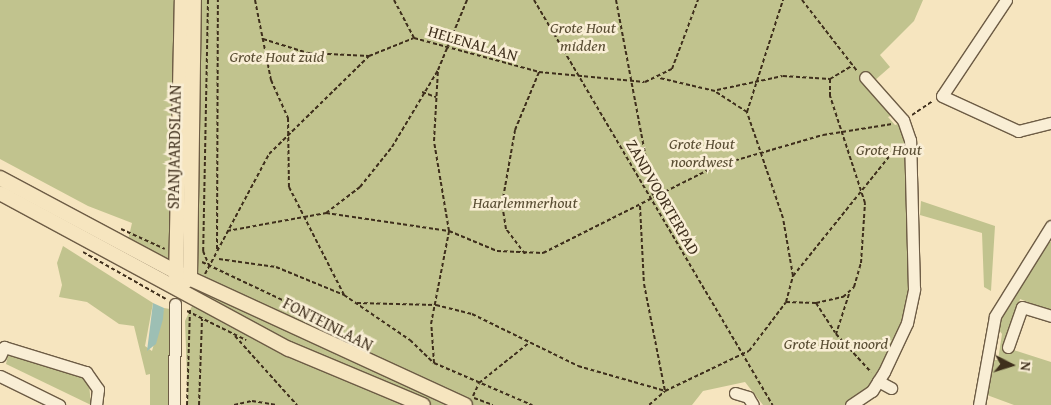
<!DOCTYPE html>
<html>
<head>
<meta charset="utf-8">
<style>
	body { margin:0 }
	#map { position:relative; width:1051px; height:405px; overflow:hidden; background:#f6e5bf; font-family:"Gentium Book Plus",serif }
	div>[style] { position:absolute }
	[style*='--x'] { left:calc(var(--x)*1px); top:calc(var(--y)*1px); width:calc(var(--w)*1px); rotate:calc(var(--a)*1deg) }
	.green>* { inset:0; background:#c1c38e }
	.water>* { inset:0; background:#9dbfb4 }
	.path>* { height:2px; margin-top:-1px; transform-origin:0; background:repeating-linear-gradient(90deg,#3f2f1c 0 4px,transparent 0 6.5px) }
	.roads { filter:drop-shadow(1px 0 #6d5c45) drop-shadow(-1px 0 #6d5c45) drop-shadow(0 1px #6d5c45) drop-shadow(0 -1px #6d5c45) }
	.minor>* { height:11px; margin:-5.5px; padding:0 5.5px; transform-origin:5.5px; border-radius:5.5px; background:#f9eed5 }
	.major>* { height:14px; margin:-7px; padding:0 7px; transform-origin:7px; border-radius:7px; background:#f6e5bf }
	span { translate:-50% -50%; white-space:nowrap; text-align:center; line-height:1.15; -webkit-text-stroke:5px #f9eed5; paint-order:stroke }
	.park-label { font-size:16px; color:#594d33; font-style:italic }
	.street-label { font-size:16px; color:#3f2f1c }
	.north { position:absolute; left:986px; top:340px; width:50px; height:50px; -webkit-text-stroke:4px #f9eed5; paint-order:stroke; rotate:95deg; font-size:14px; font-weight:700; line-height:20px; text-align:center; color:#3f2f1c }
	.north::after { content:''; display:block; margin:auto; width:18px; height:22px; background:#3f2f1c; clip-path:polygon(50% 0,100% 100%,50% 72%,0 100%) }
</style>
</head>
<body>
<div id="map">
	<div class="green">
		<div style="clip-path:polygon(0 0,923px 0,914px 21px,880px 55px,890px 67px,874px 81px,893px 115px,888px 117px,895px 125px,901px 123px,905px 140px,911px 212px,908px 310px,875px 382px,845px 405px,763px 405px,745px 382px,703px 391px,692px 405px,188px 405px,185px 321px,205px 278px,128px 240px,132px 223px,88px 206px,0 159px)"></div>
		<div style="clip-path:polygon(921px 201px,995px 226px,991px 291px,984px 287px,982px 233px,920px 215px)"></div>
		<div style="clip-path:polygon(1046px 239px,1051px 242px,1051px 311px,1020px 299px,1004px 347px,1051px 362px,1051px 405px,1014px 405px,987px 395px,992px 360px,998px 360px,1002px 334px,996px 326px)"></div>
		<div style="clip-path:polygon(63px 246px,153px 303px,145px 346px,152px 351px,164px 308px,170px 309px,170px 405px,150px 405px,150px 374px,146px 375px,134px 326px,119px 324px,87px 302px,59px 297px,62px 285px,57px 263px)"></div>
		<div style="clip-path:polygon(8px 355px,79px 372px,89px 384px,91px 405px,6px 364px)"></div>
	</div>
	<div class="water">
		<div style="clip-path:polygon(153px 303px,164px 308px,163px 319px,156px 344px,147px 351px)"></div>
	</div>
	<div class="path">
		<div style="--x:208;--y:0;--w:251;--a:91.1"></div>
		<div style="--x:203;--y:251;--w:15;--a:67"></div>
		<div style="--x:255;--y:0;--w:82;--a:78.7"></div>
		<div style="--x:271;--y:80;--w:42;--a:65.9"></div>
		<div style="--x:288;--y:118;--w:69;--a:89.2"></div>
		<div style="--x:289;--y:187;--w:121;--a:63"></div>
		<div style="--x:394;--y:0;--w:43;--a:62.2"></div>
		<div style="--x:534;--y:0;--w:470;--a:59.5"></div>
		<div style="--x:616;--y:0;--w:199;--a:79.3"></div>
		<div style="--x:802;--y:0;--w:90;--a:52.2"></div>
		<div style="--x:263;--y:39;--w:47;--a:17.3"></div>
		<div style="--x:308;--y:53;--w:61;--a:2.8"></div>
		<div style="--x:717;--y:90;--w:67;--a:-12"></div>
		<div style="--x:783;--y:76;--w:47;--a:3.7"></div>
		<div style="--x:830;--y:79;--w:26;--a:-31"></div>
		<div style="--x:422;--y:92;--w:15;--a:20"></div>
		<div style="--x:747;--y:112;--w:118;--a:-72.2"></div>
		<div style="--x:912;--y:115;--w:25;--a:-34"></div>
		<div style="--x:640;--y:206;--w:78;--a:87.1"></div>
		<div style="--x:644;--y:284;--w:109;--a:78.9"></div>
		<div style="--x:326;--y:213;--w:43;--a:-37.4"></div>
		<div style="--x:360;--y:187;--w:51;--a:-51.3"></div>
		<div style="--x:392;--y:147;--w:90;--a:-59.1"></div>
		<div style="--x:438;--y:70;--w:76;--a:-67.5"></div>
		<div style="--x:121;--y:229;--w:48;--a:24.4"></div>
		<div style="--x:227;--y:231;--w:101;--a:-10.3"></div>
		<div style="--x:326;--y:213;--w:124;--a:8.3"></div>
		<div style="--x:449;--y:231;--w:52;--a:22.6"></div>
		<div style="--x:497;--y:251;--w:46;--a:2.5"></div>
		<div style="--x:543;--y:253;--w:194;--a:-26.7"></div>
		<div style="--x:716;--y:166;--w:111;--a:-16.2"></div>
		<div style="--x:823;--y:135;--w:70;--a:-9.1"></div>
		<div style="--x:217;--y:249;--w:249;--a:-89.8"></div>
		<div style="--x:83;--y:252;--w:95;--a:29.5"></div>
		<div style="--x:525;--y:254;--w:31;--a:-127"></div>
		<div style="--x:506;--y:229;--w:25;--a:-99"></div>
		<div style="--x:502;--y:204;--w:75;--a:-80"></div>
		<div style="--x:515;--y:130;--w:63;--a:-67.5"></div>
		<div style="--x:219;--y:259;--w:58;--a:8"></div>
		<div style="--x:276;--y:267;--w:74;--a:22.4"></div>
		<div style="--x:344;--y:295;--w:80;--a:34.3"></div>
		<div style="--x:410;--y:340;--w:33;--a:44"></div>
		<div style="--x:434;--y:363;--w:107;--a:23.2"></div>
		<div style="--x:202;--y:262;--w:105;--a:25.3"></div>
		<div style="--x:297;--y:307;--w:47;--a:32"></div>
		<div style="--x:205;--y:274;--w:136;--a:-61.9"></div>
		<div style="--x:269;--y:154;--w:140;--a:-44.4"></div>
		<div style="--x:369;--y:56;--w:48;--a:-21.8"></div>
		<div style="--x:414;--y:38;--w:130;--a:15.2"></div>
		<div style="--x:539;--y:72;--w:106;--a:5.4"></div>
		<div style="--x:645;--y:82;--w:30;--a:-26"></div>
		<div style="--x:672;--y:69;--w:74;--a:-69.4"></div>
		<div style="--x:793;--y:276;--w:169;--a:-51.2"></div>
		<div style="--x:849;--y:294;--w:42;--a:108"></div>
		<div style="--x:836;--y:334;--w:52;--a:47.4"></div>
		<div style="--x:786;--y:302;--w:30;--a:2"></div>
		<div style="--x:816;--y:303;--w:28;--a:-13"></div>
		<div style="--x:843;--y:297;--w:15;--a:-42"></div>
		<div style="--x:854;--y:287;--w:25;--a:-74"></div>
		<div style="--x:861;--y:263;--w:60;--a:-86.2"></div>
		<div style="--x:865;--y:203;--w:113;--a:-108.1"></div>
		<div style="--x:830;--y:96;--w:17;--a:-90"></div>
		<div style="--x:357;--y:303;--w:79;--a:1.5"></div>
		<div style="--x:436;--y:305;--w:37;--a:14"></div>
		<div style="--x:472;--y:314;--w:118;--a:26.1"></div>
		<div style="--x:578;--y:366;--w:91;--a:16"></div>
		<div style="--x:816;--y:303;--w:35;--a:57"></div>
		<div style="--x:187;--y:311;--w:66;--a:26.2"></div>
		<div style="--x:235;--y:336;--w:93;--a:48.1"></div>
		<div style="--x:434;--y:363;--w:39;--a:-94"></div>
		<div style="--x:431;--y:324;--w:95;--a:-79"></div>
		<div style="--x:449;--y:231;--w:91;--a:-99.5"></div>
		<div style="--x:434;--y:141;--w:71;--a:-86.8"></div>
		<div style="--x:473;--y:396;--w:14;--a:-65"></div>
		<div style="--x:479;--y:383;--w:65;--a:-38.8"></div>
		<div style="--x:474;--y:398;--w:20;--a:20"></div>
		<div style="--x:187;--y:405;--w:97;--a:-88.2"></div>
		<div style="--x:199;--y:405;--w:86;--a:-88"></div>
		<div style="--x:234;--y:405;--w:18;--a:-13"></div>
		<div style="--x:252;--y:401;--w:25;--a:9"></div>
		<div style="--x:649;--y:405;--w:21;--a:-41"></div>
		<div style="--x:665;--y:391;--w:93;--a:-25.5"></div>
		<div style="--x:749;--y:351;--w:61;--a:-52.9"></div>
		<div style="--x:786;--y:302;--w:27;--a:-75"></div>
		<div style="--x:793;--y:276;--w:59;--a:-99.8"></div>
		<div style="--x:783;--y:218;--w:112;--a:-108.8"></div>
		<div style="--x:747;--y:112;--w:38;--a:-147"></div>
		<div style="--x:715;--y:91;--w:57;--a:-166.9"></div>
	</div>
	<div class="roads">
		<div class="minor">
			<div style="--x:1006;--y:0;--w:115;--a:123.7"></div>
			<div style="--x:942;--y:96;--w:84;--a:24.7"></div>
			<div style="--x:1018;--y:131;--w:34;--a:-14"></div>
			<div style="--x:1008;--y:347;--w:42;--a:-70.7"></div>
			<div style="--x:1022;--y:307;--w:30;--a:17"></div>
			<div style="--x:0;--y:356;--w:10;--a:-66"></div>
			<div style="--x:4;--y:347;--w:86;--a:17"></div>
			<div style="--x:86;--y:372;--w:21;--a:55"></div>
			<div style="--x:98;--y:389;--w:16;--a:97"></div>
			<div style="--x:0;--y:376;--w:66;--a:26.2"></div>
			<div style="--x:878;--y:381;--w:15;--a:28"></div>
			<div style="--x:735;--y:393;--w:14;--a:17"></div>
			<div style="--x:748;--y:397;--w:9;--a:58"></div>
			<div style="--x:174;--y:405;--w:101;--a:-89.4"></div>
			<div style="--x:851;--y:405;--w:25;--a:-34"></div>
			<div style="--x:872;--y:391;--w:22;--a:-58"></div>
			<div style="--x:884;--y:372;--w:54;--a:-64.9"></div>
			<div style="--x:907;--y:323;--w:35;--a:-78"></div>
			<div style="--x:914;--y:289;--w:149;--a:-91.5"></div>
			<div style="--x:910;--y:140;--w:21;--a:-109"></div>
			<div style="--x:903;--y:120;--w:57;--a:-131.5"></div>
			<div style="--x:979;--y:405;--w:90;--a:-79.8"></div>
			<div style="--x:995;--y:316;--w:106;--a:-58.1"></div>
		</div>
		<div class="major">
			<div style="--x:0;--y:178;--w:200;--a:28.1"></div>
			<div style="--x:176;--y:272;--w:318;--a:24.7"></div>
			<div style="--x:0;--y:193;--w:328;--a:28.4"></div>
			<div style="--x:289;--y:349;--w:145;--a:22.7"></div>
			<div style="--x:176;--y:279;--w:279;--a:-88.8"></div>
			<div style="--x:185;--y:282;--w:7;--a:-45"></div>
			<div style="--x:190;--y:277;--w:277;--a:-89.2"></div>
		</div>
	</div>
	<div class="park-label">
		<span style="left:583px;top:36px">Grote Hout<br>midden</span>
		<span style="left:277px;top:56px">Grote Hout zuid</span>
		<span style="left:702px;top:152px">Grote Hout<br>noordwest</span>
		<span style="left:889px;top:149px">Grote Hout</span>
		<span style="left:525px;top:202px">Haarlemmerhout</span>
		<span style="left:836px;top:343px">Grote Hout noord</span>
	</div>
	<div class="street-label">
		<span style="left:473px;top:43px;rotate:16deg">HELENALAAN</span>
		<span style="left:174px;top:147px;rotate:-89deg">SPANJAARDSLAAN</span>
		<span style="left:663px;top:197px;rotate:60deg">ZANDVOORTERPAD</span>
		<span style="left:328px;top:324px;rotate:27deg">FONTEINLAAN</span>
	</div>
	<div class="north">N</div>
</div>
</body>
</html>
